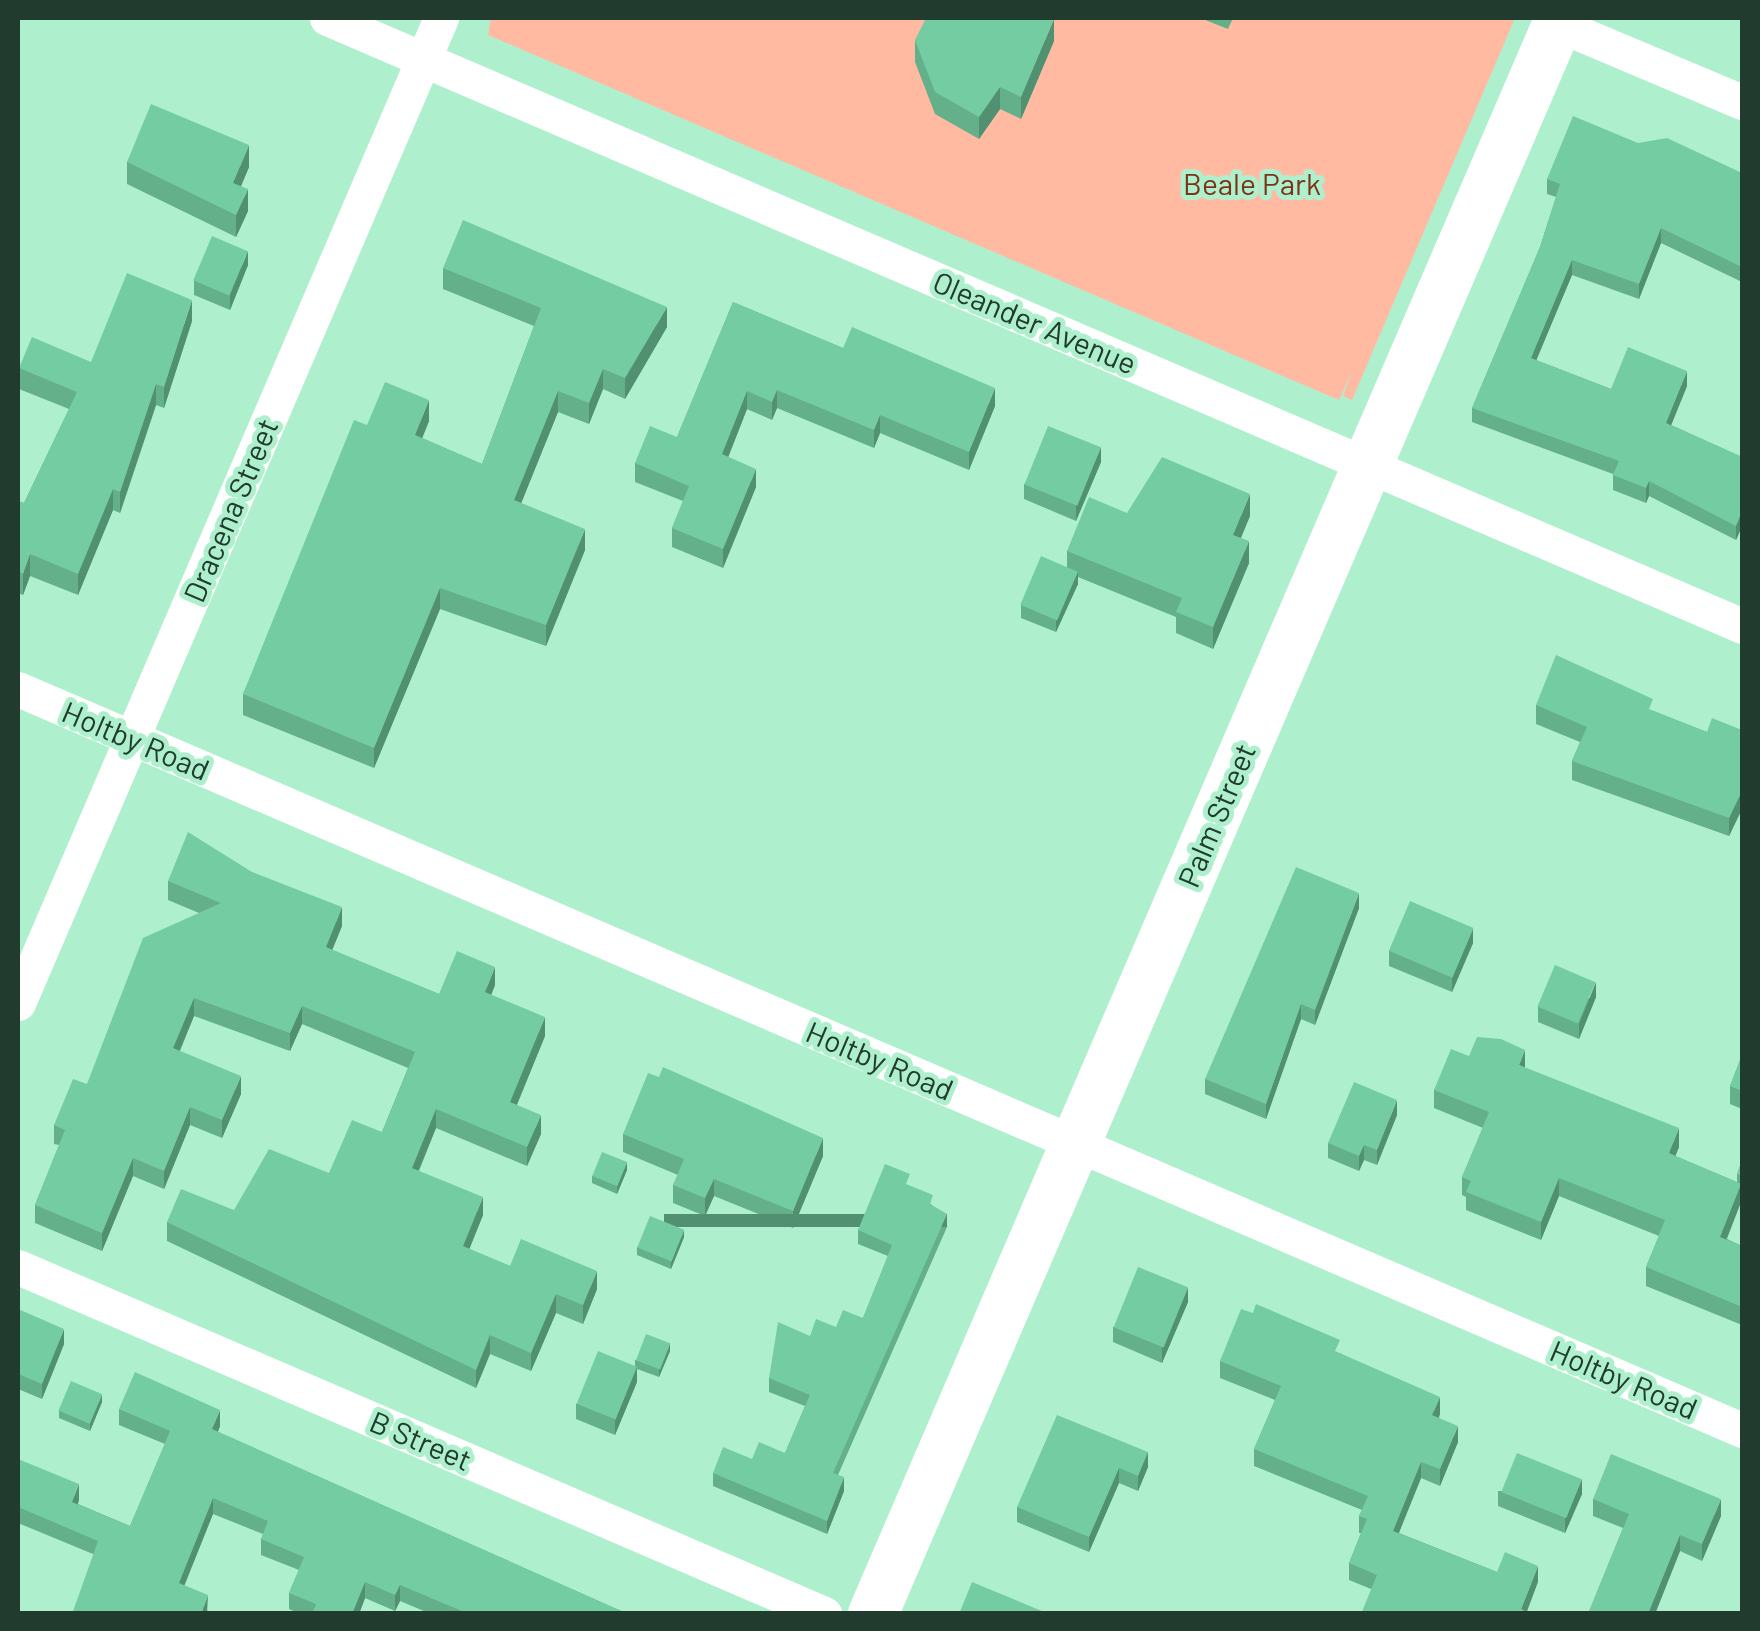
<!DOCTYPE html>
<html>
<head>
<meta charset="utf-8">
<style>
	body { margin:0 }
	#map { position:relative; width:1760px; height:1631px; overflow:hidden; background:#aef0cd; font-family:Barlow,sans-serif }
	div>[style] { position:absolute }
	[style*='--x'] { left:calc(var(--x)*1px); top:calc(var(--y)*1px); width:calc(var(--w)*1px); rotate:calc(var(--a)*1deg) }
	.green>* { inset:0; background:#ffbaa1 }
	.street>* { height:35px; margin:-17.5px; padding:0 17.5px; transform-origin:17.5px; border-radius:17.5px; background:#fff }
	.secondary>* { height:50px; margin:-25px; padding:0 25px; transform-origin:25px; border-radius:25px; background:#fff }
	.wall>* { inset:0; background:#64b08b }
	.shaded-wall>* { inset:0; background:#519071; transform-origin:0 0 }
	.building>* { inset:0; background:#74cda2; transform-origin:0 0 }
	span { translate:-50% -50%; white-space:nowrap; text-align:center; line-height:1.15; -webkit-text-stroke:10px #aef0cd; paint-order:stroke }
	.park-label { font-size:30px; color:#7c3315 }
	.street-label { font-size:30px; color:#213b2e }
	.frame { position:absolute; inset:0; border:20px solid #213b2e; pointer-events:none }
</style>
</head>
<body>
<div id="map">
	<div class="green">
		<div style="clip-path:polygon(491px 18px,1515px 18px,1352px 400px,1343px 396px,1352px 371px,1339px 400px,488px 35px)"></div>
	</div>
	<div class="street">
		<div style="--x:327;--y:18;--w:1540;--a:23.25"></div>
		<div style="--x:1557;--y:24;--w:201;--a:22.9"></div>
		<div style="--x:18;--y:689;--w:1877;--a:23.26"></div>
		<div style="--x:18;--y:1003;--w:1072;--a:-66.76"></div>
		<div style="--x:18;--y:1267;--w:878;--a:23.29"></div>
	</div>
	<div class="secondary">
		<div style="--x:873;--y:1614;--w:1738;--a:-66.71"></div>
	</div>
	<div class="wall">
		<div style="clip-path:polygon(1200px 18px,1233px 18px,1228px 29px)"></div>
		<div style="clip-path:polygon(915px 40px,1054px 41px,1021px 119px,1000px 109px,979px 139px,935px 114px,915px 62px)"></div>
		<div style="clip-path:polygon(1638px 143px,1742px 173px,1742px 282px,1661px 243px,1639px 299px,1572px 275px,1536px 360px,1611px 389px,1687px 386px,1671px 425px,1742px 457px,1742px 532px,1740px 531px,1736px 540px,1649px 496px,1646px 503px,1613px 490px,1613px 474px,1472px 422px,1472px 408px,1540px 247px,1556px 197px,1547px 194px,1547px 179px)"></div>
		<div style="clip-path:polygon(127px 162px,249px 167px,241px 186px,248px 211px,236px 237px,127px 184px)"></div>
		<div style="clip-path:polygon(248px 265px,230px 310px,194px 295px,194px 280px)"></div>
		<div style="clip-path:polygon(443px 268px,667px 327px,625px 399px,603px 389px,589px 424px,558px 412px,521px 503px,585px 550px,546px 646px,440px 609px,374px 768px,243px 715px,243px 694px,367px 425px,429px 421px,422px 438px,482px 464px,534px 326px,443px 289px)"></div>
		<div style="clip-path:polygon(733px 302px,843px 348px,995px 406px,969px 470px,880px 433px,874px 448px,777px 408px,772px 420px,747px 409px,728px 457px,756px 487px,723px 568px,672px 547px,672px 528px,683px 501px,635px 482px,635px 463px,677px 437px)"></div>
		<div style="clip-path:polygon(192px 321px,164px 408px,156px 405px,120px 513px,113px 510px,78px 595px,30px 576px,23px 595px,18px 593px,18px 501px,24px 503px,69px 409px,19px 389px,19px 368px,91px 362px)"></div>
		<div style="clip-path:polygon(1101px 462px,1076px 521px,1024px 499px,1024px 484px)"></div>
		<div style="clip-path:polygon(1127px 513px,1250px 516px,1241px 538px,1249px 563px,1213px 649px,1176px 633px,1176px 617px,1078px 577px,1078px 584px,1056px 632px,1021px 618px,1021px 605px,1067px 567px,1067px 551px)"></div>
		<div style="clip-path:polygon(1536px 705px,1653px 711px,1707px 732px,1742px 730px,1742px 809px,1729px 836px,1572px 780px,1572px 761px,1580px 742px,1536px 724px)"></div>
		<div style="clip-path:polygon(252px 872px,342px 926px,332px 950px,439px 994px,495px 985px,491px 995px,545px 1036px,517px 1105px,541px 1134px,527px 1166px,436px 1128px,419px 1171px,483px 1215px,469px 1249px,510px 1266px,597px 1289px,583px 1324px,556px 1313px,531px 1371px,490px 1354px,476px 1388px,167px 1241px,167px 1222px,234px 1210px,329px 1173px,382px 1132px,408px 1068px,302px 1024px,290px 1051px,194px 1016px,180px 1051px,241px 1094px,222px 1138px,190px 1125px,164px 1189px,133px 1176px,102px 1251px,35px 1223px,35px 1205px,59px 1145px,54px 1144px,54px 1125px,87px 1084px,199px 913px,168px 900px,168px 881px)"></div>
		<div style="clip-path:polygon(1359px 908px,1315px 1025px,1301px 1019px,1266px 1119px,1205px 1094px,1205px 1079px)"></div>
		<div style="clip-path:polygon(1473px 943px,1452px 992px,1389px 966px,1389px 951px)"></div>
		<div style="clip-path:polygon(1596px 997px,1579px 1039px,1538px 1022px,1538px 1007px)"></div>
		<div style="clip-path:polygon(1742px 1055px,1742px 1109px,1730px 1104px,1730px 1086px)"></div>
		<div style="clip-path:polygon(1469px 1056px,1525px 1068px,1679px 1147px,1675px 1156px,1737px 1182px,1737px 1174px,1742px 1160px,1741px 1202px,1727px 1239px,1742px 1246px,1742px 1325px,1646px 1286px,1646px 1267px,1659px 1236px,1559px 1196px,1541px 1240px,1466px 1210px,1466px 1197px,1462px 1195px,1462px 1177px,1483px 1128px,1434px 1108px,1434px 1090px)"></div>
		<div style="clip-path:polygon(1397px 1115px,1377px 1165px,1364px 1160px,1359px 1171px,1328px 1158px,1328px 1143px)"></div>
		<div style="clip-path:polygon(623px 1134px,823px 1156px,793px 1228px,714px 1196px,705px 1216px,673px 1203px,673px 1185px,678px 1175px,623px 1152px)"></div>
		<div style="clip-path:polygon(627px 1170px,617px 1194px,592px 1183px,592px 1176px)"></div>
		<div style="clip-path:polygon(910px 1186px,933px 1206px,947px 1227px,838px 1475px,844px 1491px,827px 1534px,713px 1486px,713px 1473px,752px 1459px,785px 1453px,805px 1406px,769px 1392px,769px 1378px,810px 1336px,863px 1318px,888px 1256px,858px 1244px,858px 1230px)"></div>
		<div style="clip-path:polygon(684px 1237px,671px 1269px,637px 1255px,637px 1247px)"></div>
		<div style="clip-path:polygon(1188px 1302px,1162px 1363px,1113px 1342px,1113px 1327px)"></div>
		<div style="clip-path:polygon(18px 1309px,64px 1344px,42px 1399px,18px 1389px)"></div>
		<div style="clip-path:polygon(670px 1351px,659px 1377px,637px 1369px,637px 1382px,615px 1435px,576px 1419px,576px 1404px,635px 1366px,635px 1360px)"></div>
		<div style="clip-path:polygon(1340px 1353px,1440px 1414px,1439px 1418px,1458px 1442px,1440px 1486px,1421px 1478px,1399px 1533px,1497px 1572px,1538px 1582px,1371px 1589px,1349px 1580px,1349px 1563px,1361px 1533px,1359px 1533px,1359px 1516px,1362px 1510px,1254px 1466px,1254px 1449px,1275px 1400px,1220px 1378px,1220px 1361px)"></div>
		<div style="clip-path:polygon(102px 1402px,90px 1431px,59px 1418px,59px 1411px)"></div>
		<div style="clip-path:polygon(119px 1409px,220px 1426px,218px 1432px,628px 1614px,431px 1614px,400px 1601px,395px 1611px,365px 1598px,359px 1614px,300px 1614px,289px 1609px,289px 1593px,299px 1570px,261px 1555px,261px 1539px,263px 1534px,213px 1514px,184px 1585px,208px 1611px,93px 1554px,18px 1523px,18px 1459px,79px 1500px,78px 1504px,130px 1526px,165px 1444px,119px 1425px)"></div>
		<div style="clip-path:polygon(1148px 1452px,1148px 1467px,1138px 1491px,1119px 1483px,1089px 1552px,1017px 1522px,1017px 1507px)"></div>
		<div style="clip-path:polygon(1498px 1491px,1582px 1494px,1565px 1533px,1498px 1506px)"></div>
		<div style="clip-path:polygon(1593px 1499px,1721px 1516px,1702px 1561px,1680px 1551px,1655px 1614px,1588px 1614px,1623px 1528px,1593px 1516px)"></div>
	</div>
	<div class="shaded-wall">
		<div style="clip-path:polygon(1054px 19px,1054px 41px,1021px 119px,1021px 97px)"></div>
		<div style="clip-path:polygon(1000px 87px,1000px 109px,979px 139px,979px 117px)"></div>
		<div style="clip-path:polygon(249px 145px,249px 167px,233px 205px,233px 183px)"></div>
		<div style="clip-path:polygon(248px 189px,248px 211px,236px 237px,236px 215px)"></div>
		<div style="clip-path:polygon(1661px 228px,1661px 243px,1639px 299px,1639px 284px)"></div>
		<div style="clip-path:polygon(248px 251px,248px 265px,230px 310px,230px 295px)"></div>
		<div style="clip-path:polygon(1572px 260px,1572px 275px,1531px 373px,1531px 358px)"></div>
		<div style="clip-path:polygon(192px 300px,192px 321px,164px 408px,164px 387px)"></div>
		<div style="clip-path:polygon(667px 307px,667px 327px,625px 399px,625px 378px)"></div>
		<div style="clip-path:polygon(603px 369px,603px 389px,589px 424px,589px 403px)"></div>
		<div style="clip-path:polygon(1687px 371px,1687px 386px,1666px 438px,1666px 423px)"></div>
		<div style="clip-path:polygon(156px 384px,156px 405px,120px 513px,120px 492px)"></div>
		<div style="clip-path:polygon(995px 388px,995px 406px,969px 470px,969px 452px)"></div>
		<div style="clip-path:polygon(777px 390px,777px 408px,772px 420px,772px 402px)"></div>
		<div style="clip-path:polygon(558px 391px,558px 412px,514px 521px,514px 500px)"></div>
		<div style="clip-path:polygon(747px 391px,747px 409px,722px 473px,722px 454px)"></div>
		<div style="clip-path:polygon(429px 400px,429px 421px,415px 456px,415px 435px)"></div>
		<div style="clip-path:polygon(880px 415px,880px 433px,874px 448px,874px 430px)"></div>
		<div style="clip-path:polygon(1101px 447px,1101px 462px,1076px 521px,1076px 506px)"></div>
		<div style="clip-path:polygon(756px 469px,756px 487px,723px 568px,723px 549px)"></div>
		<div style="clip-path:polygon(1649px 481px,1649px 496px,1646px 503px,1646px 488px)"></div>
		<div style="clip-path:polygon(113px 489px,113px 510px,78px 595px,78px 574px)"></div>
		<div style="clip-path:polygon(1250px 494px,1250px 516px,1233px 556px,1233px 535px)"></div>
		<div style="clip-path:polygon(1740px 516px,1740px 531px,1736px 540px,1736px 526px)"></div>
		<div style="clip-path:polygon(585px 529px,585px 550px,546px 646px,546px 625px)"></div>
		<div style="clip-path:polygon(1249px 541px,1249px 563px,1213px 649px,1213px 627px)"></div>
		<div style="clip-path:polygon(30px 554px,30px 576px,23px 595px,23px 574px)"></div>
		<div style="clip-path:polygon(1078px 572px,1078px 584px,1056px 632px,1056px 620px)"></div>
		<div style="clip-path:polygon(440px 588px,440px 609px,374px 768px,374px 748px)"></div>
		<div style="clip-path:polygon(1742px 791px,1742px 809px,1729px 836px,1729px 818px)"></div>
		<div style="clip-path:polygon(1359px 893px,1359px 908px,1315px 1025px,1315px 1010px)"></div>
		<div style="clip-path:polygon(342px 907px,342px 926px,326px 965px,326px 947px)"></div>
		<div style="clip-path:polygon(1473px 928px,1473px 943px,1452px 992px,1452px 977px)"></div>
		<div style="clip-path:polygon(495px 967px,495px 985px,485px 1011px,485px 992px)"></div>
		<div style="clip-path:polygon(1596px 982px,1596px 997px,1579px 1039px,1579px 1024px)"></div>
		<div style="clip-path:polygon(194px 998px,194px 1016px,173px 1066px,173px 1048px)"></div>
		<div style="clip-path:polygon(1301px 1004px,1301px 1019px,1266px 1119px,1266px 1104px)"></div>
		<div style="clip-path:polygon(302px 1006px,302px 1024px,290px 1051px,290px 1033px)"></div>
		<div style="clip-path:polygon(545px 1017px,545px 1036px,510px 1121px,510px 1102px)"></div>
		<div style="clip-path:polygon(1525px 1050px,1525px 1068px,1519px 1065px)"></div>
		<div style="clip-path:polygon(241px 1076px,241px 1094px,222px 1138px,222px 1120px)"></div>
		<div style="clip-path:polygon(1397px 1100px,1397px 1115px,1377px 1165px,1377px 1150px)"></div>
		<div style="clip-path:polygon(190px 1107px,190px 1125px,164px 1189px,164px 1171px)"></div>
		<div style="clip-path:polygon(436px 1109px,436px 1128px,412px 1186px,412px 1168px)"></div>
		<div style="clip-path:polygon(541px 1115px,541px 1134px,527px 1166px,527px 1147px)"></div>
		<div style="clip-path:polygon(1679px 1128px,1679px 1147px,1669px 1172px,1669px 1153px)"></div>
		<div style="clip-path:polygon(823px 1138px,823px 1156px,793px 1228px,793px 1211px)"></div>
		<div style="clip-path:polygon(1364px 1145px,1364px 1160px,1359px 1171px,1359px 1156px)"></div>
		<div style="clip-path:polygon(133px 1158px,133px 1176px,102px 1251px,102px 1233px)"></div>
		<div style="clip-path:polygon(627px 1162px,627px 1170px,617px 1194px,617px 1186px)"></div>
		<div style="clip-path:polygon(1559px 1178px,1559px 1196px,1541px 1240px,1541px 1222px)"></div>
		<div style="clip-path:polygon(714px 1179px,714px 1196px,705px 1216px,705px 1198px)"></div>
		<div style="clip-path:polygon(1741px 1184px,1741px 1202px,1720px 1255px,1720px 1237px)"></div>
		<div style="clip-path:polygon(483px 1197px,483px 1215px,463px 1265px,463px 1246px)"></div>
		<div style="left:947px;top:1214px;width:13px;height:283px;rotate:90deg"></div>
		<div style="clip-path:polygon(684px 1230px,684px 1237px,671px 1269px,671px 1261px)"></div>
		<div style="clip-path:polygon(597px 1271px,597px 1289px,583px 1324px,583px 1305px)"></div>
		<div style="clip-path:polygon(1188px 1287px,1188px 1302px,1162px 1363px,1162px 1348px)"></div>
		<div style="clip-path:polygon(556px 1294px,556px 1313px,531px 1371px,531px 1353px)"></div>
		<div style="clip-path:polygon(64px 1329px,64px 1344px,42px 1399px,42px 1384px)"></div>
		<div style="clip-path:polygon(490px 1335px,490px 1354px,476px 1388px,476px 1370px)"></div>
		<div style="clip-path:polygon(670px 1343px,670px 1351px,659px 1377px,659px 1370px)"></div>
		<div style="clip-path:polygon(637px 1367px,637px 1382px,615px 1435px,615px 1420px)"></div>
		<div style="clip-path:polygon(102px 1394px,102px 1402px,90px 1431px,90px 1423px)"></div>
		<div style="clip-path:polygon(1440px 1397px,1440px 1414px,1432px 1432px,1432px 1415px)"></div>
		<div style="clip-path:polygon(220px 1410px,220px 1426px,212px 1445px,212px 1429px)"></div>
		<div style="clip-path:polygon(1458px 1426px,1458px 1442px,1440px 1486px,1440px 1469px)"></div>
		<div style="clip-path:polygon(1148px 1452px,1148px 1467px,1138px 1491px,1138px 1476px)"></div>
		<div style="clip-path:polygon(1421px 1462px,1421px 1478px,1393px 1547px,1393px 1531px)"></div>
		<div style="clip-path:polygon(1119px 1468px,1119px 1483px,1089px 1552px,1089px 1537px)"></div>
		<div style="clip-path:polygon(844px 1477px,844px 1491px,827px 1534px,827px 1521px)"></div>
		<div style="clip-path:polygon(1582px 1479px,1582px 1494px,1565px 1533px,1565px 1518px)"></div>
		<div style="clip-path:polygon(79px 1484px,79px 1500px,72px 1518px,72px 1502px)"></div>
		<div style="clip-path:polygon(213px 1498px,213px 1514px,179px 1599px,179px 1583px)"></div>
		<div style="clip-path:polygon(1721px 1499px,1721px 1516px,1702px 1561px,1702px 1544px)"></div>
		<div style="clip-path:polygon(1680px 1535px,1680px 1551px,1655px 1614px,1648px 1614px)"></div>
		<div style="clip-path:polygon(1538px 1566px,1538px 1582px,1526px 1614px,1521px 1609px)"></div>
		<div style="clip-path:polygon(365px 1582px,365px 1598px,359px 1614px,352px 1614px)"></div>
		<div style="clip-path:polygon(400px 1585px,400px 1601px,395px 1611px,395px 1595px)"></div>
		<div style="clip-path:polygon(208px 1595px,207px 1614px,201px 1614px)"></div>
	</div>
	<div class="building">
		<div style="clip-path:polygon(926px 18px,1052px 18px,1054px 19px,1021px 97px,1000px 87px,979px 117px,935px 92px,915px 40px)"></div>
		<div style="clip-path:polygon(151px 104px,249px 145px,233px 183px,248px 189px,236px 215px,127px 162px)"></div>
		<div style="clip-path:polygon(1573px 116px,1638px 143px,1667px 138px,1742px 173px,1742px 267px,1661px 228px,1639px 284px,1572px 260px,1531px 358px,1611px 389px,1628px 347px,1687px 371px,1666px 423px,1742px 457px,1742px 517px,1740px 516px,1736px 526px,1649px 481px,1646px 488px,1613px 475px,1619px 461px,1472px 408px,1540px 247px,1560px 184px,1547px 179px)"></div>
		<div style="clip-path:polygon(463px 220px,667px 307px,625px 378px,603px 369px,589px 403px,558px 391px,514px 500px,585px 529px,546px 625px,440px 588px,374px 748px,243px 694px,354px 420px,367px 425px,385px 382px,429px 400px,415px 435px,482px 464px,541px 308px,443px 268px)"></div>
		<div style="left:212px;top:236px;width:39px;height:48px;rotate:23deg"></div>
		<div style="clip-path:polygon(127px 273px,192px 300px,164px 387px,156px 384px,120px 492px,113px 489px,78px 574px,30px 554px,23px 574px,18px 571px,18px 501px,24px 503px,77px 392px,19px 368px,32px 337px,91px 362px)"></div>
		<div style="clip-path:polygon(733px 302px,843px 348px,852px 327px,995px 388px,969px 452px,880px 415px,874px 430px,777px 390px,772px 402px,747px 391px,722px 454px,756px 469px,723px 549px,672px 528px,689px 486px,635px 463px,650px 426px,677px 437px)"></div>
		<div style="left:1048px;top:426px;width:57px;height:63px;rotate:22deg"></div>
		<div style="clip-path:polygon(1162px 457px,1250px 494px,1233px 535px,1249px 541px,1213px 627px,1176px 612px,1182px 598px,1067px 551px,1089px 497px,1127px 513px)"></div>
		<div style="left:1041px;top:556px;width:40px;height:53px;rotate:23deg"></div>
		<div style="clip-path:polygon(1556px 655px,1653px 699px,1649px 709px,1707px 732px,1712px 718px,1742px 730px,1742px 791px,1729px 818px,1572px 761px,1587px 727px,1536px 705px)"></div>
		<div style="clip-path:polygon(188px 832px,252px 872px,342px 907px,326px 947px,439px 994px,457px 951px,495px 967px,485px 992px,545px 1017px,510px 1102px,541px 1115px,527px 1147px,436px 1109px,412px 1168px,483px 1197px,463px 1246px,510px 1266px,521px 1239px,597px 1271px,583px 1305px,556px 1294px,531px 1353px,490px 1335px,476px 1370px,167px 1222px,181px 1189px,234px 1210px,269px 1149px,329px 1173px,352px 1120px,382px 1132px,415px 1052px,302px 1006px,290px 1033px,194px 998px,173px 1048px,241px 1076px,222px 1120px,190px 1107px,164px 1171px,133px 1158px,102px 1233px,35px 1205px,65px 1130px,54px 1125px,73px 1079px,87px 1084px,143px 938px,221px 903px,168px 881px)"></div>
		<div style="clip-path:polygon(1296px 867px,1359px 893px,1315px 1010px,1301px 1004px,1266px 1104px,1205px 1079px)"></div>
		<div style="left:1410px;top:901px;width:69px;height:54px;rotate:23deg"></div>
		<div style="left:1555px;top:965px;width:44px;height:45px;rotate:23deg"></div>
		<div style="clip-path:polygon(1477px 1037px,1501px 1039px,1525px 1050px,1519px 1065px,1679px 1128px,1669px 1153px,1741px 1184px,1720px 1237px,1742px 1246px,1742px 1307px,1646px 1267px,1665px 1220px,1559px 1178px,1541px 1222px,1466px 1192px,1471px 1181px,1462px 1177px,1489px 1112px,1434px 1090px,1451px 1049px,1469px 1056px)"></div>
		<div style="clip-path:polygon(1742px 1055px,1742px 1091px,1730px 1086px)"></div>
		<div style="clip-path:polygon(663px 1067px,823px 1138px,793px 1211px,714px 1179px,705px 1198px,673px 1185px,684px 1159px,623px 1134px,648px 1073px,659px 1077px)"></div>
		<div style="clip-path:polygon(1354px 1082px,1397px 1100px,1377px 1150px,1364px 1145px,1359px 1156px,1328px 1143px)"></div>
		<div style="left:602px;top:1152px;width:27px;height:26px;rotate:22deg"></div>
		<div style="clip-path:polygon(1742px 1160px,1742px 1176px,1737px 1174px)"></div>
		<div style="clip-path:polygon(885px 1164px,910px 1174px,906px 1184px,933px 1195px,930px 1204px,947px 1214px,833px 1473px,844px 1477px,827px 1521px,713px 1473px,723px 1447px,752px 1459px,759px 1442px,785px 1453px,810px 1395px,769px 1378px,778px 1322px,810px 1336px,816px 1319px,836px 1327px,843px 1310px,863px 1318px,892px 1245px,858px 1230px)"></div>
		<div style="left:650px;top:1216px;width:37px;height:34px;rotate:22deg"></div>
		<div style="left:1138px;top:1267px;width:54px;height:65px;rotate:22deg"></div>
		<div style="clip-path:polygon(1256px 1304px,1340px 1340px,1335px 1351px,1440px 1397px,1432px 1415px,1458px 1426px,1440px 1469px,1421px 1462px,1393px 1531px,1497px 1572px,1505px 1552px,1538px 1566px,1521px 1609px,1531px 1614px,1361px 1614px,1377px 1575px,1349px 1563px,1367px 1519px,1359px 1516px,1368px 1496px,1254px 1449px,1281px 1386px,1220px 1361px,1241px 1309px,1253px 1313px)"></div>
		<div style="clip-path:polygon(18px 1309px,64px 1329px,42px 1384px,18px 1374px)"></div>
		<div style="left:646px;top:1334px;width:26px;height:28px;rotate:21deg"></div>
		<div style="left:598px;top:1351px;width:42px;height:57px;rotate:22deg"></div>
		<div style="clip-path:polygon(135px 1372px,220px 1410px,212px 1429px,628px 1614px,469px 1614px,400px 1585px,395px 1595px,365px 1582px,352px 1614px,312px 1614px,316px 1604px,289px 1593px,304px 1557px,261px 1539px,268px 1521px,213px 1498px,179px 1583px,208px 1595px,201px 1614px,72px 1614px,98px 1541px,18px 1507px,18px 1459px,79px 1484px,72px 1502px,130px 1526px,170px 1431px,119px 1409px)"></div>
		<div style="left:71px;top:1381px;width:34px;height:32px;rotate:23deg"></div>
		<div style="clip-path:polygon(1057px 1415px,1148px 1452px,1138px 1476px,1119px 1468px,1089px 1537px,1017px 1507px)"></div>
		<div style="left:1517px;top:1453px;width:70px;height:42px;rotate:22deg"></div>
		<div style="clip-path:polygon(1611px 1454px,1721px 1499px,1702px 1544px,1680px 1535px,1648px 1614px,1588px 1614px,1629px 1514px,1593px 1499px)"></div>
		<div style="clip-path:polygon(972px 1582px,1049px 1614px,959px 1614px)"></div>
	</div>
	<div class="park-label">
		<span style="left:1252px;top:183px">Beale Park</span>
	</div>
	<div class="street-label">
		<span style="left:1035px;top:322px;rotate:23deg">Oleander Avenue</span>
		<span style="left:230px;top:510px;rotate:-67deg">Dracena Street</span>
		<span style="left:136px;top:740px;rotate:23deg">Holtby Road</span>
		<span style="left:1216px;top:815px;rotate:-67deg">Palm Street</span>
		<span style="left:880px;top:1060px;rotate:23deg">Holtby Road</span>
		<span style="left:1624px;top:1379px;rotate:23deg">Holtby Road</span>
		<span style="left:421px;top:1440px;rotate:23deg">B Street</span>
	</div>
	<div class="frame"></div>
</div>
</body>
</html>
